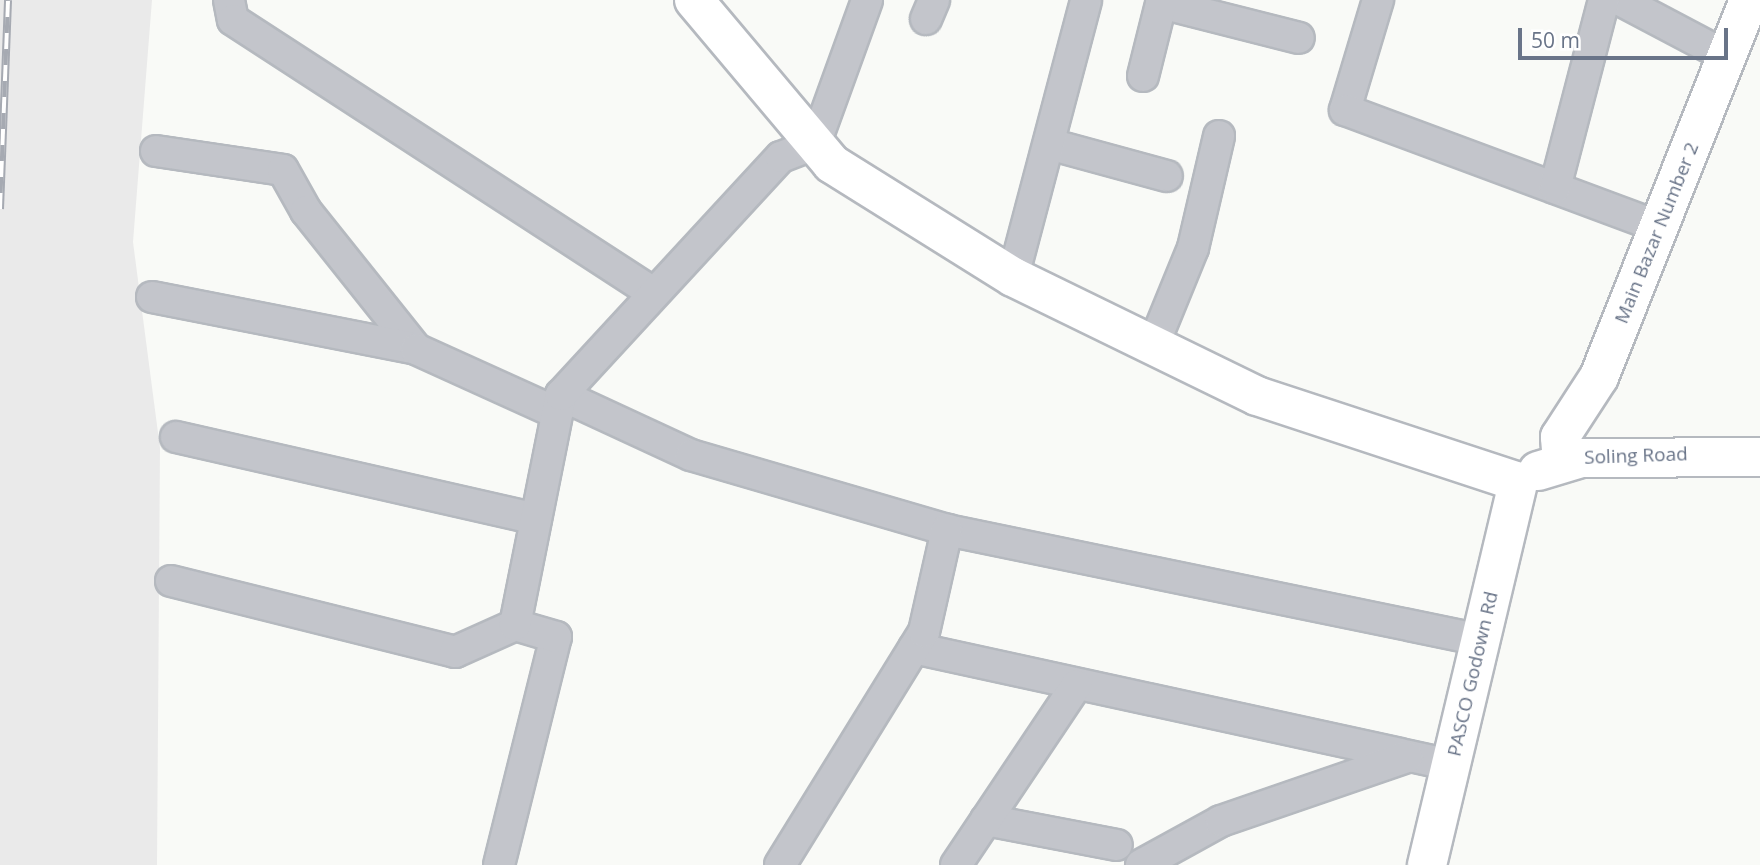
<!DOCTYPE html>
<html>
<head>
<meta charset="utf-8">
<style>
	body { margin:0 }
	#map { position:relative; width:1760px; height:865px; overflow:hidden; background:#f9faf7; font-family:"Open Sans",sans-serif }
	div>[style] { position:absolute }
	[style*='--x'] { left:calc(var(--x)*1px); top:calc(var(--y)*1px); width:calc(var(--w)*1px); rotate:calc(var(--a)*1deg) }
	.built>* { inset:0; background:#eaeaea }
	.roads { filter:drop-shadow(2px 0 #b5b9bf) drop-shadow(-2px 0 #b5b9bf) drop-shadow(0 2px #b5b9bf) drop-shadow(0 -2px #b5b9bf) }
	.street>* { height:30px; margin:-15px; padding:0 15px; transform-origin:15px; border-radius:15px; background:#c3c5cb }
	.secondary>* { height:38px; margin:-19px; padding:0 19px; transform-origin:19px; border-radius:19px; background:#fff }
	.rail>* { height:8px; margin-top:-4px; transform-origin:0; background:repeating-linear-gradient(90deg,#fff 0 16px,#a6aab2 0 32px); box-sizing:border-box; border-block:2px solid #a6aab2 }
	span { translate:-50% -50%; white-space:nowrap; text-align:center; line-height:1.15; -webkit-text-stroke:7px #fff; paint-order:stroke }
	.street-label { font-size:19px; color:#697488 }
	.scale { position:absolute; left:1518px; top:28px; width:210px; height:32px; box-sizing:border-box; border:4px solid #697488; border-top:0; padding-left:9px; font-size:21px; line-height:24px; white-space:nowrap; color:#697488; -webkit-text-stroke:5px #fff; paint-order:stroke }
</style>
</head>
<body>
<div id="map">
	<div class="built">
		<div style="clip-path:polygon(0 0,152px 0,133px 242px,160px 448px,157px 865px,0 865px)"></div>
	</div>
	<div class="roads">
		<div class="street">
			<div style="--x:229;--y:0;--w:20;--a:79"></div>
			<div style="--x:233;--y:20;--w:500;--a:33"></div>
			<div style="--x:1378;--y:0;--w:115;--a:106.7"></div>
			<div style="--x:1345;--y:110;--w:336;--a:20.4"></div>
			<div style="--x:1620;--y:0;--w:122;--a:27.8"></div>
			<div style="--x:1161;--y:3;--w:142;--a:14.2"></div>
			<div style="--x:926;--y:19;--w:21;--a:-67"></div>
			<div style="--x:1143;--y:76;--w:78;--a:-76"></div>
			<div style="--x:1049;--y:144;--w:122;--a:15.2"></div>
			<div style="--x:156;--y:151;--w:128;--a:8.5"></div>
			<div style="--x:283;--y:170;--w:47;--a:60.7"></div>
			<div style="--x:306;--y:211;--w:176;--a:51.4"></div>
			<div style="--x:1555;--y:188;--w:194;--a:-75.4"></div>
			<div style="--x:1013;--y:277;--w:286;--a:-75.2"></div>
			<div style="--x:152;--y:297;--w:269;--a:11.1"></div>
			<div style="--x:416;--y:349;--w:155;--a:24.4"></div>
			<div style="--x:1153;--y:346;--w:106;--a:-67.8"></div>
			<div style="--x:1193;--y:248;--w:115;--a:-76.9"></div>
			<div style="--x:561;--y:395;--w:143;--a:24.8"></div>
			<div style="--x:691;--y:455;--w:267;--a:16.3"></div>
			<div style="--x:947;--y:530;--w:545;--a:11.64"></div>
			<div style="--x:176;--y:437;--w:369;--a:12.8"></div>
			<div style="--x:171;--y:581;--w:293;--a:14"></div>
			<div style="--x:455;--y:652;--w:66;--a:-24.2"></div>
			<div style="--x:914;--y:648;--w:550;--a:12.29"></div>
			<div style="--x:986;--y:820;--w:133;--a:10.8"></div>
			<div style="--x:499;--y:865;--w:235;--a:-76"></div>
			<div style="--x:556;--y:637;--w:43;--a:-163.7"></div>
			<div style="--x:515;--y:625;--w:235;--a:-78.7"></div>
			<div style="--x:561;--y:395;--w:324;--a:-47.3"></div>
			<div style="--x:781;--y:157;--w:36;--a:-21"></div>
			<div style="--x:815;--y:144;--w:153;--a:-70.1"></div>
			<div style="--x:780;--y:865;--w:274;--a:-58.3"></div>
			<div style="--x:924;--y:632;--w:105;--a:-77.3"></div>
			<div style="--x:956;--y:865;--w:216;--a:-56.2"></div>
			<div style="--x:1141;--y:865;--w:91;--a:-28.8"></div>
			<div style="--x:1221;--y:821;--w:197;--a:-19"></div>
		</div>
		<div class="secondary">
			<div style="--x:694;--y:0;--w:214;--a:49.9"></div>
			<div style="--x:832;--y:164;--w:213;--a:32"></div>
			<div style="--x:1013;--y:277;--w:271;--a:26"></div>
			<div style="--x:1257;--y:396;--w:275;--a:18.2"></div>
			<div style="--x:1562;--y:461;--w:24;--a:-95"></div>
			<div style="--x:1560;--y:437;--w:72;--a:-57"></div>
			<div style="--x:1599;--y:377;--w:406;--a:-68.3"></div>
			<div style="--x:1538;--y:471;--w:45;--a:-16.8"></div>
			<div style="--x:1581;--y:458;--w:179;--a:-0.3"></div>
			<div style="--x:1427;--y:865;--w:394;--a:-76.6"></div>
		</div>
	</div>
	<div class="rail">
		<div style="--x:0;--y:209;--w:209;--a:-87.8"></div>
	</div>
	<div class="street-label">
		<span style="left:1657px;top:233px;rotate:-68deg">Main Bazar Number 2</span>
		<span style="left:1636px;top:456px;rotate:-2deg">Soling Road</span>
		<span style="left:1473px;top:674px;rotate:-77deg">PASCO Godown Rd</span>
	</div>
	<div class="scale">50 m</div>
</div>
</body>
</html>
